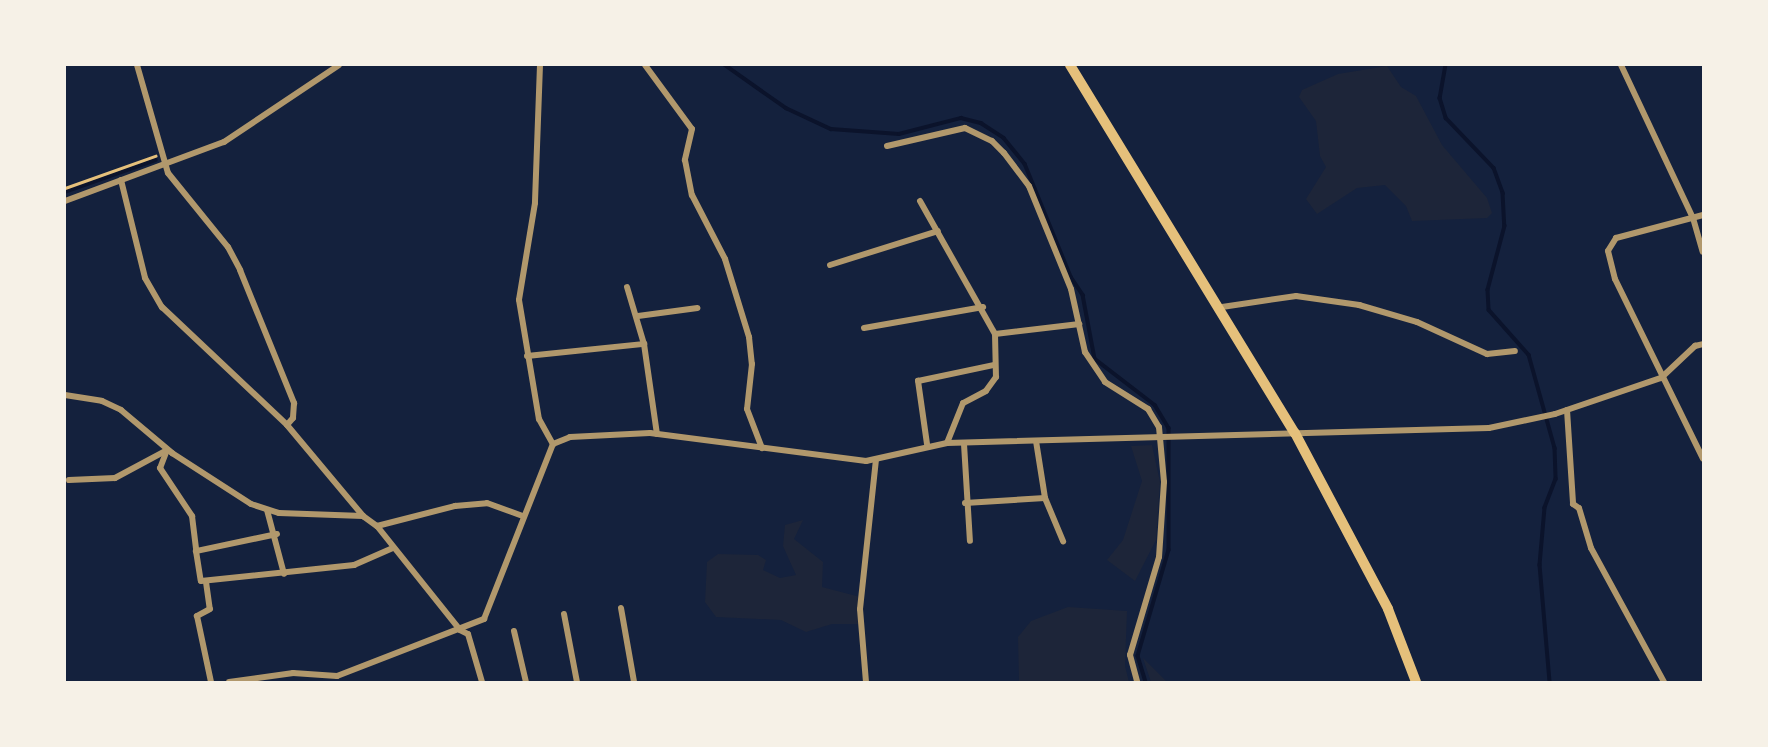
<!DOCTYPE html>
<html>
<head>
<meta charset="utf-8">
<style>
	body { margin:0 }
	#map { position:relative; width:1768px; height:747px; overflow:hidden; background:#14213d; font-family:Karla,sans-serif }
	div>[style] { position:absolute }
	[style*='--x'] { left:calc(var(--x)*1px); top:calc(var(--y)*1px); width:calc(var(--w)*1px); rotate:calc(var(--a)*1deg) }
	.green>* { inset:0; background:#1d2539 }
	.stream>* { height:3.5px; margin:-1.75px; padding:0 1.75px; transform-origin:1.75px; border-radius:1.75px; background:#0b132b }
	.path>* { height:2.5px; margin:-1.25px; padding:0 1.25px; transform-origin:1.25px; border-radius:1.25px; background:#e5c07b }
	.minor>* { height:6px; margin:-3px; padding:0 3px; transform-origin:3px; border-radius:3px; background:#b1986c }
	.primary>* { height:10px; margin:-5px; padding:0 5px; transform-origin:5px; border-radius:5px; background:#e5c07b }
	span { translate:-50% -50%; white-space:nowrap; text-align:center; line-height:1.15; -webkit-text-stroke:7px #f6f1e7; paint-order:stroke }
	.frame { position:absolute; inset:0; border:66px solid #f6f1e7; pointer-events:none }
</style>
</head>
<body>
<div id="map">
	<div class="green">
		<div style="clip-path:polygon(1387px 66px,1401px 87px,1416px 96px,1442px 145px,1487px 198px,1492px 213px,1487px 218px,1412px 221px,1406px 206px,1385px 185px,1357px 188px,1317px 214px,1306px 199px,1326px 167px,1320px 156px,1316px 121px,1299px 97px,1302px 90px,1338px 74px)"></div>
		<div style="clip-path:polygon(1152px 445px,1160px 482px,1156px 540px,1135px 581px,1107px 560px,1123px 540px,1142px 481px,1131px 446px)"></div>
		<div style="clip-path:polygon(803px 520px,794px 539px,823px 562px,822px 587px,864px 598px,862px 624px,832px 624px,806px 632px,781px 620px,716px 617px,705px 602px,707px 562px,718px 554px,758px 555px,766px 560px,763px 570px,780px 578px,796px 575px,783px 546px,785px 525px)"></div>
		<div style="clip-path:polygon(1068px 607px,1127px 611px,1125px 666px,1129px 682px,1019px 682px,1018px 637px,1031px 621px)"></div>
		<div style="clip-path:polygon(1143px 658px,1167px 682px,1151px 682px)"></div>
	</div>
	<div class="stream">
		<div style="--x:725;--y:65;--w:75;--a:35.2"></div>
		<div style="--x:786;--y:108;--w:50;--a:25"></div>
		<div style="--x:831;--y:129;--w:68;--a:4.2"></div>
		<div style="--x:899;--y:134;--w:64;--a:-14.5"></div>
		<div style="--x:961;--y:118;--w:21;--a:14"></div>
		<div style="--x:981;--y:123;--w:27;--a:33"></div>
		<div style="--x:1004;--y:138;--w:33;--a:51"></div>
		<div style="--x:1025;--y:164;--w:122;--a:67.8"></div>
		<div style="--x:1071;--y:277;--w:22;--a:56"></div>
		<div style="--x:1083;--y:295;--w:65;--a:79.4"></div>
		<div style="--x:1095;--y:359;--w:76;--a:37.5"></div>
		<div style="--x:1155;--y:405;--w:27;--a:59"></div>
		<div style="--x:1169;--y:428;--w:122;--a:90"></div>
		<div style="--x:1169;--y:550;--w:110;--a:106.3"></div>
		<div style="--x:1138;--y:656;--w:27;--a:73"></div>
		<div style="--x:1446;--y:65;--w:34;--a:100"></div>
		<div style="--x:1440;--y:98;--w:21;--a:73"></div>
		<div style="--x:1446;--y:118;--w:69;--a:46.2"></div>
		<div style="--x:1494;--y:168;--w:27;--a:70"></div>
		<div style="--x:1503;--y:193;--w:33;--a:87"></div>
		<div style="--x:1505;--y:226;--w:66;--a:104.9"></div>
		<div style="--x:1488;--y:290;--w:20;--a:87"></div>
		<div style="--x:1489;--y:310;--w:60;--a:48.4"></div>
		<div style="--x:1529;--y:355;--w:97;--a:74.4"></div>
		<div style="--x:1555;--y:448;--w:31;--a:88"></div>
		<div style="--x:1556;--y:479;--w:31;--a:111"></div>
		<div style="--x:1545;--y:508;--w:57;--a:95"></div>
		<div style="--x:1540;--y:565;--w:117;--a:85.1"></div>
		<div style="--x:65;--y:192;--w:96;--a:-19.4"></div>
	</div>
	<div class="path">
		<div style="--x:65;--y:188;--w:96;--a:-19.6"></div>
	</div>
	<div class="minor">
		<div style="--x:137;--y:65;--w:112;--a:74"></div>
		<div style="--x:168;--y:173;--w:95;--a:51"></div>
		<div style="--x:228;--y:247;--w:26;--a:62"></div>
		<div style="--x:240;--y:270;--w:144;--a:67.9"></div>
		<div style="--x:294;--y:403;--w:15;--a:94"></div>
		<div style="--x:293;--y:418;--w:9;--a:131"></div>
		<div style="--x:540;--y:65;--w:138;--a:92.1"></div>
		<div style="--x:535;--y:203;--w:98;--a:99.4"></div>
		<div style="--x:519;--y:300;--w:121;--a:80.5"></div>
		<div style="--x:539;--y:419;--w:29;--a:61"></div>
		<div style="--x:645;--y:65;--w:79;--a:53.7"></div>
		<div style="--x:692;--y:129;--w:32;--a:103"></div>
		<div style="--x:685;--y:160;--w:36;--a:79"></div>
		<div style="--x:692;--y:195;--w:72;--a:62.7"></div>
		<div style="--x:725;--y:259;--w:82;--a:72.9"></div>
		<div style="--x:749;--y:337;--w:27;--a:84"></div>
		<div style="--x:752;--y:364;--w:45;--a:96.3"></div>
		<div style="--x:747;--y:409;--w:42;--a:69"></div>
		<div style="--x:1621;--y:65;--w:169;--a:64.8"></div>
		<div style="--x:1693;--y:218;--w:35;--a:74"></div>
		<div style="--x:887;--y:146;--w:80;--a:-13"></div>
		<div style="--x:965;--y:128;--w:30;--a:26"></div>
		<div style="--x:992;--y:141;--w:17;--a:45"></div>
		<div style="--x:1004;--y:153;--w:41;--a:52.9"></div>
		<div style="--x:1029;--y:186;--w:111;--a:67.8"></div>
		<div style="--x:1071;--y:289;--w:65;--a:77.5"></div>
		<div style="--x:1085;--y:352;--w:36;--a:56"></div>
		<div style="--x:1105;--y:382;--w:51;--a:32.1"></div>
		<div style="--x:1148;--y:409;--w:21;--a:59"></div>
		<div style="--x:1159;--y:427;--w:55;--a:84.8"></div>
		<div style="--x:1164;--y:482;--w:75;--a:93.8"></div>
		<div style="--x:1159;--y:557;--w:102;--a:106.5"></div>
		<div style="--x:1130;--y:655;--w:28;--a:75"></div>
		<div style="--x:121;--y:180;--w:101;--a:76.2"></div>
		<div style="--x:145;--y:278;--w:34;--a:60"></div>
		<div style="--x:162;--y:307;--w:172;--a:43.3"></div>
		<div style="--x:287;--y:425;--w:119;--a:50.1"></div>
		<div style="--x:363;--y:516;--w:17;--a:36"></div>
		<div style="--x:377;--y:526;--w:81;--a:-14.4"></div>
		<div style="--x:455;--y:506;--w:32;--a:-5"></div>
		<div style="--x:487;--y:503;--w:38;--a:20"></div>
		<div style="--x:65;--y:201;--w:170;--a:-20.4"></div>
		<div style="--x:224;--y:142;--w:138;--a:-33.8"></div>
		<div style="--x:920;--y:201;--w:153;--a:60.6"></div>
		<div style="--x:995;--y:334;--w:43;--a:88.7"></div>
		<div style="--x:996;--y:377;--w:17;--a:126"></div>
		<div style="--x:986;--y:391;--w:26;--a:152"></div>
		<div style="--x:963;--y:403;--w:43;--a:111.8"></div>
		<div style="--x:1703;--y:215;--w:90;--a:165.2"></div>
		<div style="--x:1616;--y:238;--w:15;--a:122"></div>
		<div style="--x:1608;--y:251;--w:29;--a:76"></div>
		<div style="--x:1615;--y:279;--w:200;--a:63.9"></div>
		<div style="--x:830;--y:265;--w:113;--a:-17.5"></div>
		<div style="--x:627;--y:287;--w:59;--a:73.4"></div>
		<div style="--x:644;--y:344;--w:91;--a:81.8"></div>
		<div style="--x:1222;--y:307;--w:75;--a:-8.5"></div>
		<div style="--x:1296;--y:296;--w:64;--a:8.1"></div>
		<div style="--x:1359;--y:305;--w:60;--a:16.3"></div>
		<div style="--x:1417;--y:322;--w:77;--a:24.6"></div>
		<div style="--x:1487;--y:354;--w:28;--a:-6"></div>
		<div style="--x:638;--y:316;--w:60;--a:-7.7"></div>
		<div style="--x:864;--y:328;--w:121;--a:-10"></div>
		<div style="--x:995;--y:334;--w:85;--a:-6.8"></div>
		<div style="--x:527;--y:356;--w:118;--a:-5.9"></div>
		<div style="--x:65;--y:395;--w:37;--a:9"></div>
		<div style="--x:102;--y:401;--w:21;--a:25"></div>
		<div style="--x:121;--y:410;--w:67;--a:40.1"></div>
		<div style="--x:172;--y:453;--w:94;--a:32.8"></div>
		<div style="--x:251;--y:504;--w:29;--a:18"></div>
		<div style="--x:279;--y:513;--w:84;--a:2"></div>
		<div style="--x:1567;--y:410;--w:94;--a:86.3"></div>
		<div style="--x:1573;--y:504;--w:7;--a:34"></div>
		<div style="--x:1579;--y:508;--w:42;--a:73.3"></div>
		<div style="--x:1591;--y:548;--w:153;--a:61.4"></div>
		<div style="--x:1036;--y:441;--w:58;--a:81"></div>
		<div style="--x:1045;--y:498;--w:47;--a:67.3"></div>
		<div style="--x:927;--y:444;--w:64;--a:-98.1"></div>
		<div style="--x:918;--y:381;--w:78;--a:-11.9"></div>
		<div style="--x:964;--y:444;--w:97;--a:86.5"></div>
		<div style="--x:167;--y:450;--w:19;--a:111"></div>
		<div style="--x:160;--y:468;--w:58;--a:56.3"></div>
		<div style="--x:192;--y:516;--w:35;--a:83"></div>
		<div style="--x:69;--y:480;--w:46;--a:-2.5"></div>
		<div style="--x:115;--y:478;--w:59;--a:-28.3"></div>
		<div style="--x:965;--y:503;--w:80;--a:-3.6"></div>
		<div style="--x:267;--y:510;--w:66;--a:75.1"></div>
		<div style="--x:377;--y:526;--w:133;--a:51.4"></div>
		<div style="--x:460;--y:630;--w:9;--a:27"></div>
		<div style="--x:468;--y:634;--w:50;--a:73.7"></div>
		<div style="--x:277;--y:534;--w:83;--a:168.1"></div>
		<div style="--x:196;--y:551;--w:30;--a:81"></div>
		<div style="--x:201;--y:581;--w:154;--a:-6"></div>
		<div style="--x:354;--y:565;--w:43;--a:-23.6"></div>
		<div style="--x:206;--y:582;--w:27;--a:82"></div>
		<div style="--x:210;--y:609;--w:15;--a:152"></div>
		<div style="--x:197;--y:616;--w:67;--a:78"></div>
		<div style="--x:621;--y:608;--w:75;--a:80"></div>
		<div style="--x:564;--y:614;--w:69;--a:79.2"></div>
		<div style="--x:514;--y:631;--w:52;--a:76.8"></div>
		<div style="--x:229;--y:682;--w:65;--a:-8"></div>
		<div style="--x:293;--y:673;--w:44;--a:3.9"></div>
		<div style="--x:337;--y:676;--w:158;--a:-21.2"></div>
		<div style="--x:484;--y:619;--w:188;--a:-68.5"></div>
		<div style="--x:553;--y:444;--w:18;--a:-22"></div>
		<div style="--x:570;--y:437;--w:80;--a:-2.9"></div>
		<div style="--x:650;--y:433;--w:218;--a:7.4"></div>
		<div style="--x:866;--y:461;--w:83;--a:-12.5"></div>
		<div style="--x:947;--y:443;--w:542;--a:-1.59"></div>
		<div style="--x:1489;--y:428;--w:67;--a:-12"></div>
		<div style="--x:1555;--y:414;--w:112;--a:-18.8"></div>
		<div style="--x:1661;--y:378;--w:47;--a:-43.3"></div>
		<div style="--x:1695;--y:346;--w:8;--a:-14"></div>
		<div style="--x:866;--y:682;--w:73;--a:-94.7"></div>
		<div style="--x:860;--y:609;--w:150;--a:-83.9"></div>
	</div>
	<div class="primary">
		<div style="--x:1070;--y:65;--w:431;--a:58.6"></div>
		<div style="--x:1295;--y:433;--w:199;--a:62.1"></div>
		<div style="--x:1388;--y:609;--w:78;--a:69"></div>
	</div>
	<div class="frame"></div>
</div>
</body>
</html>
